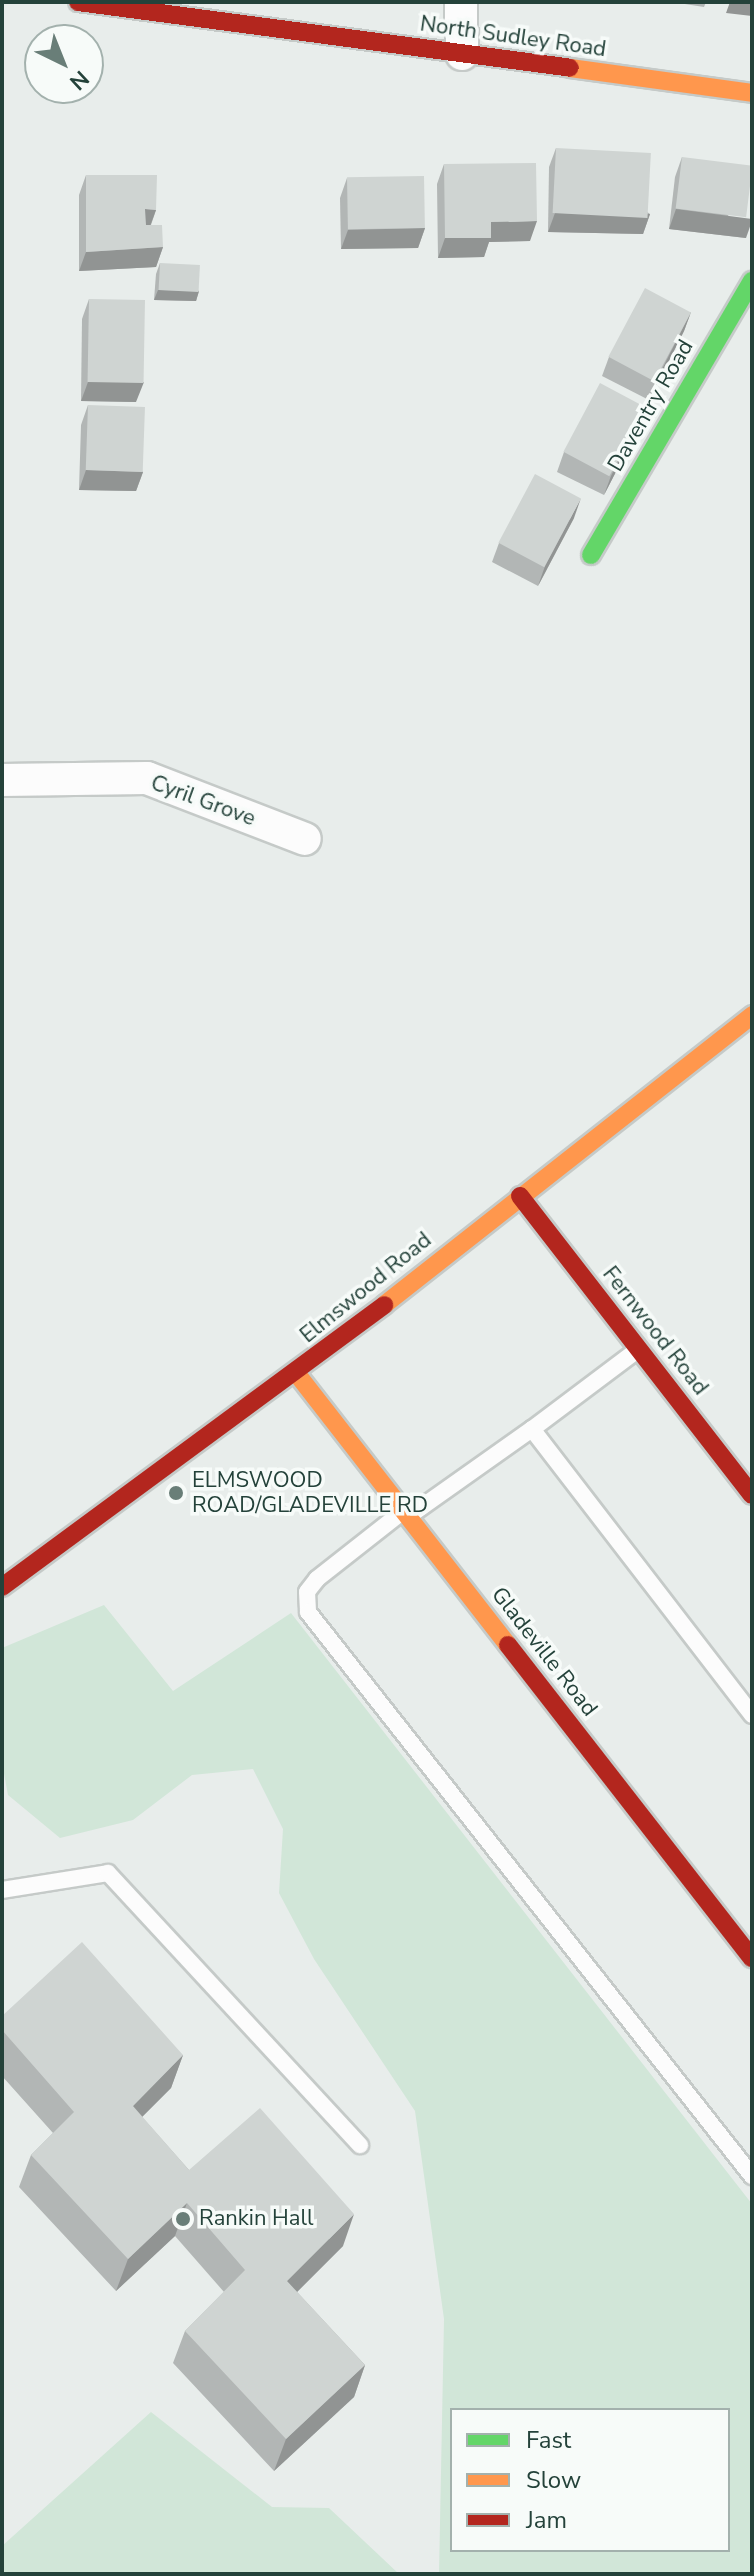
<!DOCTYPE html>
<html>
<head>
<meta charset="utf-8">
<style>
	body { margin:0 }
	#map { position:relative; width:754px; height:2576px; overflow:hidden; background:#e8edeb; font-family:"Nunito Sans",sans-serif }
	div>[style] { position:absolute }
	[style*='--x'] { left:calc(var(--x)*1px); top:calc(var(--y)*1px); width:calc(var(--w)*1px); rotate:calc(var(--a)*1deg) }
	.green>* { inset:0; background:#d1e6d8 }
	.roads { filter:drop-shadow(2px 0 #c5cac8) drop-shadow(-2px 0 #c5cac8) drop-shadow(0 2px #c5cac8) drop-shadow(0 -2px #c5cac8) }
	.lane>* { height:16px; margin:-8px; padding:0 8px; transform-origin:8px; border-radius:8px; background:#fcfcfc }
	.street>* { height:32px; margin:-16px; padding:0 16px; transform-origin:16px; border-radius:16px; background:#fcfcfc }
	.fast>* { height:18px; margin:-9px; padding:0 9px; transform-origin:9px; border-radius:9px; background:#63d668 }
	.slow>* { height:18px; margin:-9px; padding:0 9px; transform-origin:9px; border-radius:9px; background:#ff974d }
	.jam>* { height:18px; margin:-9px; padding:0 9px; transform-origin:9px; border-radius:9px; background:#b3261e }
	.wall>* { inset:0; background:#b2b6b5 }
	.shaded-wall>* { inset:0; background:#919493 }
	.building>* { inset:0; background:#cfd4d2; transform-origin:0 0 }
	.dots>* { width:22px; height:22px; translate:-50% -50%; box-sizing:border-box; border:4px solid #f7fbf9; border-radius:50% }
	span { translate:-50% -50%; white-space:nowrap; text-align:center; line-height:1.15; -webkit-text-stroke:7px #f7fbf9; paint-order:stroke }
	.street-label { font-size:22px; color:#24423a }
	.poi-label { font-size:22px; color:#24423a }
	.left { translate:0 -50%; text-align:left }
	.frame { position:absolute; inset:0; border:4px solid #24423a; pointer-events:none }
	.legend { position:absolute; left:450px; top:2408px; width:280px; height:144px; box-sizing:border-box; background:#f7fbf9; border:2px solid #a3b1ad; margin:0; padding:10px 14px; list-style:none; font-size:24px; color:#24423a }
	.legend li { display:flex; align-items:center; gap:16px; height:40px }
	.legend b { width:40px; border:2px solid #a3b1ad }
	.north { position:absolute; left:24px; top:24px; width:80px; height:80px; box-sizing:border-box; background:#f7fbf9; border:2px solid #a3b1ad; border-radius:50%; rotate:137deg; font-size:22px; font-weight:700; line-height:32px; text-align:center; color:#24423a }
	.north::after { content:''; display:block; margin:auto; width:28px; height:36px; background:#697e78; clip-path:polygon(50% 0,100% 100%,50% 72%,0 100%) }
</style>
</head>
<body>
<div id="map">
	<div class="green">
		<div style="clip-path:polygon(evenodd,104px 1605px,173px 1691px,291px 1613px,752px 2204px,752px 2574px,439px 2574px,444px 2319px,415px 2111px,314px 1959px,279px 1893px,283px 1829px,253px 1769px,192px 1775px,133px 1820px,60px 1838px,8px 1795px,2px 1763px,2px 1648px,104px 1605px,452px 2410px,728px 2410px,728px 2550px,452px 2550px,452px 2410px)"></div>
		<div style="clip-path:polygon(151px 2412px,272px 2507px,329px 2508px,399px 2574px,2px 2574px,2px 2546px)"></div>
	</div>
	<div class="roads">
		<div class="lane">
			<div style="--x:636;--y:1351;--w:130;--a:143.1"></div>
			<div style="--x:532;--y:1429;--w:361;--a:52.4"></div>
			<div style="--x:402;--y:1512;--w:108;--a:141.8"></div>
			<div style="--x:317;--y:1579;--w:16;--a:128"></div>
			<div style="--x:307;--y:1592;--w:20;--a:87"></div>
			<div style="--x:308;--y:1612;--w:718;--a:51.79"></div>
			<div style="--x:409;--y:1516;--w:151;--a:-35.3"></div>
			<div style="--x:2;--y:1890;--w:107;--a:-9.1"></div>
			<div style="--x:108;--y:1873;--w:371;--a:47.2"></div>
		</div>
		<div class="street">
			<div style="--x:461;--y:2;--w:52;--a:88.9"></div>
			<div style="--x:2;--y:780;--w:145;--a:-0.8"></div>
			<div style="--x:147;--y:778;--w:169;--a:21.1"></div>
		</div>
		<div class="fast">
			<div style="--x:591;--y:555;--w:318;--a:-59.6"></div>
		</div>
		<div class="slow">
			<div style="--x:570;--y:68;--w:184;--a:7.8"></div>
			<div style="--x:384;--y:1305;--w:469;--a:-38.2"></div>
			<div style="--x:297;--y:1374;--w:343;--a:52.1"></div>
		</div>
		<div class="jam">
			<div style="--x:78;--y:2;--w:496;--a:7.6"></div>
			<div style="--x:520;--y:1196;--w:378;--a:52.2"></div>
			<div style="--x:2;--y:1587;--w:475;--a:-36.4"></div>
			<div style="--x:508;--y:1645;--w:397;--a:52.1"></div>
		</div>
	</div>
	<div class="wall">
		<div style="clip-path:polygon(672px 2px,706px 2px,704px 7px)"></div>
		<div style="clip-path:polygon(556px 148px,650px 214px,643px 234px,548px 232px,549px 167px)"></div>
		<div style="clip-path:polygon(682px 157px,746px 238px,669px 229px,675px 177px)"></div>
		<div style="clip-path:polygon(444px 164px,530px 241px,489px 242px,484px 257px,438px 258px,437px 184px)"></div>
		<div style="clip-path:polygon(86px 175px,156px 210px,151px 225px,163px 247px,156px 267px,79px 271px,79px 195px)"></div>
		<div style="clip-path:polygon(347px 178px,425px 228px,418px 248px,341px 249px,340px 198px)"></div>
		<div style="clip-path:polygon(160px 263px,199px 291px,196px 301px,154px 300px,156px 274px)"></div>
		<div style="clip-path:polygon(89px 299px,136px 402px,81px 401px,82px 319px)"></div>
		<div style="clip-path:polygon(691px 312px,684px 331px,649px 400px,602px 376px,609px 357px)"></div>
		<div style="clip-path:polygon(88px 405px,143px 472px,136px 491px,79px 490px,81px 425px)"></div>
		<div style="clip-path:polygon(639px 427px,604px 495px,557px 472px,564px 452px)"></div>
		<div style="clip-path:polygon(574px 518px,538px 586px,492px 562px,499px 543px)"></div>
		<div style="clip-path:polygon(2px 2016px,183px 2055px,171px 2088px,142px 2117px,189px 2170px,343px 2246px,297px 2292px,365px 2365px,354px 2397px,274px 2471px,173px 2363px,185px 2331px,224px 2292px,175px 2236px,116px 2291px,19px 2187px,31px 2155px,53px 2133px,2px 2076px)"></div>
	</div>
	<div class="shaded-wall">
		<div style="clip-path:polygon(730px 2px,752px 2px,752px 16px,726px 13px)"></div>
		<div style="clip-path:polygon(145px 209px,156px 210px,149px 229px,138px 229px)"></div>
		<div style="clip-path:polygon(676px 209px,752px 219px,752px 221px,746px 238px,669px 229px)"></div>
		<div style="clip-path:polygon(555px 213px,650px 214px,643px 234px,548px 232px)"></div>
		<div style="clip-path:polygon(537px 221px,530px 241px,489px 242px,484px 257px,438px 258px,445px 238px,491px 222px)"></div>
		<div style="clip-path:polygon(425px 228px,418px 248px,341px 249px,348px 230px)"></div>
		<div style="clip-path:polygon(163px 247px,156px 267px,79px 271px,86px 252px)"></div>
		<div style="clip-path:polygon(158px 290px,199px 291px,196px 301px,154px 300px)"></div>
		<div style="clip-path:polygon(691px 312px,684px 331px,649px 400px,656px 381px)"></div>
		<div style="clip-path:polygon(88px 382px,144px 382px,136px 402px,81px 401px)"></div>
		<div style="clip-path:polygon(646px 407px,639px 427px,604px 495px,611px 476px)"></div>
		<div style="clip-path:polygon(86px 470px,143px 472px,136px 491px,79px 490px)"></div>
		<div style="clip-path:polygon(581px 498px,574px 518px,538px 586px,545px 566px)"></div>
		<div style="clip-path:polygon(183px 2055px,171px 2088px,121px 2138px,133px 2106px)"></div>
		<div style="clip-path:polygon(187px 2203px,175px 2236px,116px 2291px,128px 2259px)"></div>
		<div style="clip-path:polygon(354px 2214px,343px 2246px,275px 2314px,287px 2281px)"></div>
		<div style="clip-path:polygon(365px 2365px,354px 2397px,274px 2471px,286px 2439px)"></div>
	</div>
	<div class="building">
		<div style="left:556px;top:148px;width:95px;height:65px;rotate:3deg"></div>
		<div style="left:682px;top:157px;width:71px;height:52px;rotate:7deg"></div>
		<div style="clip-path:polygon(536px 163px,537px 221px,491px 222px,491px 238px,445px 238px,444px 164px)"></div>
		<div style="clip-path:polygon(86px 175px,157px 175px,156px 210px,145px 209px,146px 225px,162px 225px,163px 247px,86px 252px)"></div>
		<div style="left:424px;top:176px;width:52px;height:77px;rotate:89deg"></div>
		<div style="left:160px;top:263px;width:40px;height:27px;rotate:3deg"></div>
		<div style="left:645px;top:288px;width:52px;height:78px;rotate:28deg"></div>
		<div style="left:89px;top:299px;width:56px;height:83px;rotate:1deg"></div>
		<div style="left:600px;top:383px;width:52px;height:78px;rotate:28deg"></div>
		<div style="left:88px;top:405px;width:57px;height:65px;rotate:2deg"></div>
		<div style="left:535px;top:474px;width:52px;height:78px;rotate:28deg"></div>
		<div style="clip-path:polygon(82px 1942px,183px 2055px,133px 2106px,189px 2170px,260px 2108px,354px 2214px,287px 2281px,365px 2365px,286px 2439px,185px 2331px,245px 2270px,187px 2203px,128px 2259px,31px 2155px,74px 2112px,2px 2030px,2px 2016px)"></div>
	</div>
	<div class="dots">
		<div style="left:176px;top:1493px;background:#697e78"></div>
		<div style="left:183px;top:2219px;background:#697e78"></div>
	</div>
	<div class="street-label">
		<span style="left:513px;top:37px;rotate:8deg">North Sudley Road</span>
		<span style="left:651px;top:406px;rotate:-60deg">Daventry Road</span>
		<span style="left:203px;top:801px;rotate:20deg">Cyril Grove</span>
		<span style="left:366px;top:1288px;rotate:-39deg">Elmswood Road</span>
		<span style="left:655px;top:1331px;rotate:52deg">Fernwood Road</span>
		<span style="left:544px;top:1652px;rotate:52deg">Gladeville Road</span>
	</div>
	<div class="poi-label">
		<span class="left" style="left:192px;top:1493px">ELMSWOOD<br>ROAD/GLADEVILLE RD</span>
		<span class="left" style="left:199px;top:2219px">Rankin Hall</span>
	</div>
	<div class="frame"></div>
	<ul class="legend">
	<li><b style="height:10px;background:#63d668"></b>Fast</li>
	<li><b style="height:10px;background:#ff974d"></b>Slow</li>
	<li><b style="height:10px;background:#b3261e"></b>Jam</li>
	</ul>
	<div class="north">N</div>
</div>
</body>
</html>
